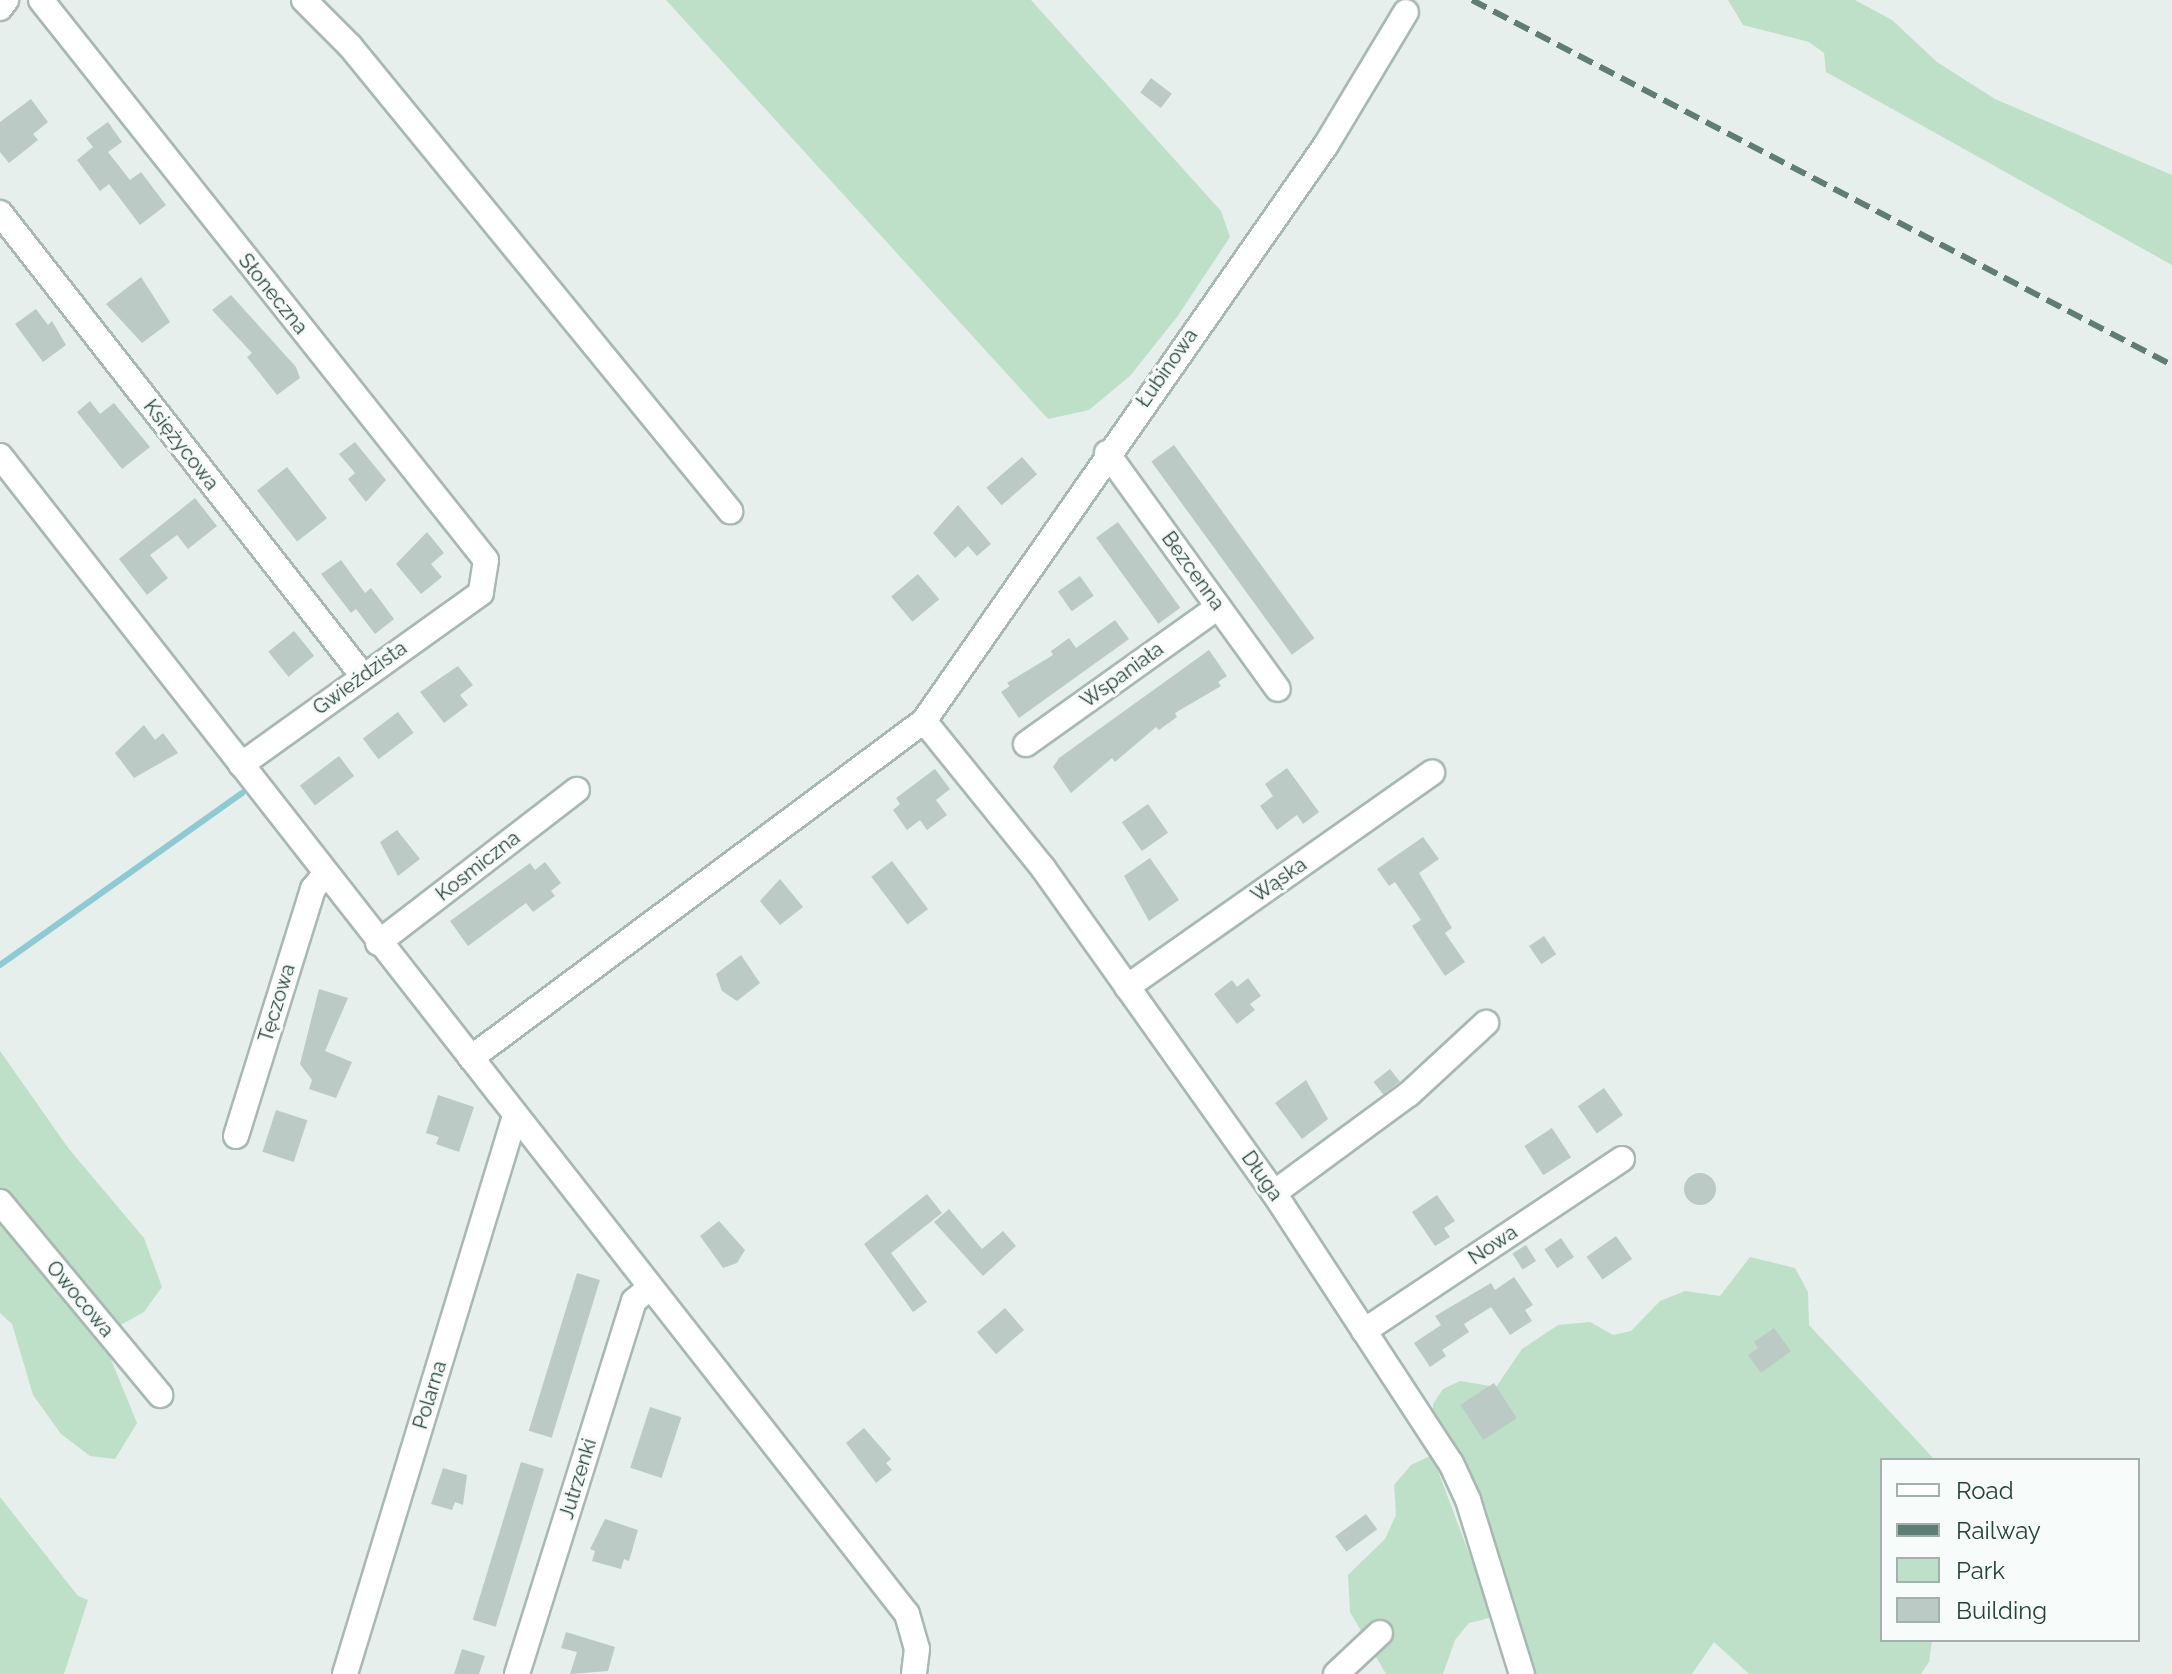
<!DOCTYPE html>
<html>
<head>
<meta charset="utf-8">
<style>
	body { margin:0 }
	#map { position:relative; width:2172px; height:1674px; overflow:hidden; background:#e6efeb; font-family:Raleway,sans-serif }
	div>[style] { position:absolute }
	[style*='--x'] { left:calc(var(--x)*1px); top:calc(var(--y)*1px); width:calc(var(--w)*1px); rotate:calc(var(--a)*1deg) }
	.green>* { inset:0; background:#bfe0c8 }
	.stream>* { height:6px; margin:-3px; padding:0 3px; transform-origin:3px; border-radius:3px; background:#8ec9d4 }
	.building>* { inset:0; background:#bbcac4; transform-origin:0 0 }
	.round { border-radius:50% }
	.roads { filter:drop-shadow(2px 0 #a8b8b2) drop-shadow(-2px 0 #a8b8b2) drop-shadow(0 2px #a8b8b2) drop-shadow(0 -2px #a8b8b2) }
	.minor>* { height:24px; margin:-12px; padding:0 12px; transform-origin:12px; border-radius:12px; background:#fff }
	.rail>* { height:6px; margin-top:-3px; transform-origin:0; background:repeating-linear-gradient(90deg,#5f7d75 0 16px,transparent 0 24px) }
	span { translate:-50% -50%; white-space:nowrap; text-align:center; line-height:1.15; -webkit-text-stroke:6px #f7fbf9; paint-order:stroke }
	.street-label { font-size:20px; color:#24423a }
	.legend { position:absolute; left:1880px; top:1458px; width:260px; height:184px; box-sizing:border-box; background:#f7fbf9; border:2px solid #a3b1ad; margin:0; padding:10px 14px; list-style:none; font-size:24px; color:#24423a }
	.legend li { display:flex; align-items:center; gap:16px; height:40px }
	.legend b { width:40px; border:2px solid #a3b1ad }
</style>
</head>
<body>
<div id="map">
	<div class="green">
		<div style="clip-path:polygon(666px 0,1031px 0,1221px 211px,1230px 237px,1177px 317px,1130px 376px,1089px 410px,1048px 419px)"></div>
		<div style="clip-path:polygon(1728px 0,1855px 0,1892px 20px,1937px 62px,1995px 99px,2172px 175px,2172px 265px,1826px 72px,1824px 53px,1809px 42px,1743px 25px)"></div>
		<div style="clip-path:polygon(0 1051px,69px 1149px,144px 1238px,162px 1287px,144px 1312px,117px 1327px,108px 1352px,137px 1423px,115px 1459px,90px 1456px,61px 1434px,33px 1395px,12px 1324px,0 1313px)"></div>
		<div style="clip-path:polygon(1750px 1257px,1795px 1268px,1808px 1292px,1809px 1325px,1935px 1460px,1882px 1460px,1882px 1640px,1932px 1640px,1929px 1662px,1921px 1674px,1749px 1674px,1714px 1642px,1692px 1674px,1533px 1674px,1433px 1417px,1433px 1404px,1443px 1389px,1460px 1381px,1496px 1387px,1522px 1349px,1558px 1325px,1590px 1322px,1613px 1335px,1631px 1331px,1660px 1301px,1685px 1291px,1720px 1296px)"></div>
		<div style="clip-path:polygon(1432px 1455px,1493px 1617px,1469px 1623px,1455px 1640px,1443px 1674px,1386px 1674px,1350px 1612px,1348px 1575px,1385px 1539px,1396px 1515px,1394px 1485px,1411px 1465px)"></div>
		<div style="clip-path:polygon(0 1497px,78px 1596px,88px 1600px,64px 1674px,0 1674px)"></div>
	</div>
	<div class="stream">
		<div style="--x:0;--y:965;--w:297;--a:-35.4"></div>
	</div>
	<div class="building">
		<div style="left:1151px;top:78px;width:26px;height:18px;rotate:37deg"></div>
		<div style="clip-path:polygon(31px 99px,48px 122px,33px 134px,38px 140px,9px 163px,0 152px,0 122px)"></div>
		<div style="clip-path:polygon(108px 122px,122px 142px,108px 152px,130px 180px,141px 172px,166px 205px,140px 225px,109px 184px,100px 191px,77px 160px,93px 147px,86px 138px)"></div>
		<div style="clip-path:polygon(141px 277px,170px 322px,142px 343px,106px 304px)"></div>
		<div style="clip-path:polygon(231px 295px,296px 367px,300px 378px,277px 395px,247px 357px,252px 353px,212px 310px)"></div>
		<div style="clip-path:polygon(36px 309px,48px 325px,52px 321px,66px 345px,43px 362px,15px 324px)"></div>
		<div style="clip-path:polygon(90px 401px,100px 414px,114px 403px,150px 447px,122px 469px,77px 412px)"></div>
		<div style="clip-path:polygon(355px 442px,386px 480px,366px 502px,348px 479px,355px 473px,339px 454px)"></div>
		<div style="left:1174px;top:445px;width:239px;height:28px;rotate:54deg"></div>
		<div style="left:1022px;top:457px;width:23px;height:47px;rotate:49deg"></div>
		<div style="left:287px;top:467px;width:65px;height:38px;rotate:52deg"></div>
		<div style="clip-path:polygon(195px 498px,217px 526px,188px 549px,177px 535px,150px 555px,168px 578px,147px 595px,119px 559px)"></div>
		<div style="clip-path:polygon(958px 505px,991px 544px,977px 556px,968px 546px,955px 558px,933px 533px)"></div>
		<div style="left:1118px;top:522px;width:106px;height:27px;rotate:54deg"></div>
		<div style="clip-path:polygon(427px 532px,444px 553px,431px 564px,442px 577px,421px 594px,396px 564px)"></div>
		<div style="clip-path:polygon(341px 560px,365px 593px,371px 588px,394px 619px,375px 634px,356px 609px,351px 613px,321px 574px)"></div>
		<div style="left:918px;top:574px;width:33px;height:35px;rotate:50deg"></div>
		<div style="left:1080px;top:576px;width:24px;height:27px;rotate:55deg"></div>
		<div style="clip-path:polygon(1115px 620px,1129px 639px,1019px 718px,1001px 692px,1010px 686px,1007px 683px,1053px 655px,1051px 651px,1069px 638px,1076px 648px)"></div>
		<div style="left:294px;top:631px;width:32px;height:33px;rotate:51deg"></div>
		<div style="clip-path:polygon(1209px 650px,1227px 676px,1218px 682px,1221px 686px,1175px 713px,1177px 717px,1159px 730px,1156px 727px,1115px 762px,1112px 758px,1071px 793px,1053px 767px,1059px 758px)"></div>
		<div style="clip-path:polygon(458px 666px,473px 685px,460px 695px,468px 705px,444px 723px,420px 692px)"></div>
		<div style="left:398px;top:712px;width:26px;height:44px;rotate:53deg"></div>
		<div style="clip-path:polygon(144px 725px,155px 740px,163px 733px,178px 753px,134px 778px,115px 753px)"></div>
		<div style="left:339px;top:756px;width:25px;height:49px;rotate:53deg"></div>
		<div style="clip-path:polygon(1287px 768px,1319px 812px,1303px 824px,1297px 815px,1277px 830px,1260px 806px,1273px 796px,1265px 784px)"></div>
		<div style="clip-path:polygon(935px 769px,950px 789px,936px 800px,947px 815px,927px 830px,920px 820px,907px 830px,893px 810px,900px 804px,896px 798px)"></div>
		<div style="left:1148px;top:804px;width:35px;height:32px;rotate:55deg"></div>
		<div style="clip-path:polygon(397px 830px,420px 859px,398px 876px,380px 842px)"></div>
		<div style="clip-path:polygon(1423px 837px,1439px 859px,1419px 873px,1452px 928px,1445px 933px,1465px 962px,1445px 976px,1412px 926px,1421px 920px,1395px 882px,1389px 886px,1377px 869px)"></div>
		<div style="clip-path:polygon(1150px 858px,1179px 900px,1149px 921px,1124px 876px)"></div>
		<div style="left:892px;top:861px;width:60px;height:26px;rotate:53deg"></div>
		<div style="clip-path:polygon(545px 862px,561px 883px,551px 891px,555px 896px,533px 912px,526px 903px,468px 946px,450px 921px,530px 863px,535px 870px)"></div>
		<div style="clip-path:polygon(780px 879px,803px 907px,780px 925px,760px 901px)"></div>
		<div style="left:1544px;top:936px;width:22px;height:18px;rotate:56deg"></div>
		<div style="clip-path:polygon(741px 955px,760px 983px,737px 1001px,722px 991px,716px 974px)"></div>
		<div style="clip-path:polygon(1248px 978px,1261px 996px,1250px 1004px,1255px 1010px,1237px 1024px,1214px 994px,1232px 980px,1237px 987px)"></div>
		<div style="clip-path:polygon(319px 989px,348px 998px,325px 1051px,352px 1062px,336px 1098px,309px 1089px,312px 1080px,300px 1064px)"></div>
		<div style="left:1390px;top:1069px;width:16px;height:21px;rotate:52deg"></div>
		<div style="clip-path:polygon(1306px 1080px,1328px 1119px,1302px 1139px,1275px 1103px)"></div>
		<div style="left:1604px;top:1088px;width:33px;height:32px;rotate:55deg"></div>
		<div style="clip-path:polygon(438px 1095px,474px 1107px,459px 1152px,436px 1144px,439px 1137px,426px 1133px)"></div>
		<div style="left:276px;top:1110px;width:33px;height:44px;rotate:18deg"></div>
		<div style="left:1552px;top:1128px;width:35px;height:33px;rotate:57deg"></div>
		<div class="round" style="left:1684px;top:1173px;width:32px;height:32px"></div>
		<div style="clip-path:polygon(927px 1194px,942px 1213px,891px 1253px,927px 1302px,913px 1312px,864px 1244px)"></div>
		<div style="clip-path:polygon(1437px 1195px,1455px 1221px,1444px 1228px,1450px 1237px,1435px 1246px,1412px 1212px)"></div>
		<div style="clip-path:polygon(949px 1209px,982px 1249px,1003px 1231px,1016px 1246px,983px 1276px,934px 1222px)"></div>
		<div style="clip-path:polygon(719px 1221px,745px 1250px,737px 1263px,723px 1268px,700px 1236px)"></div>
		<div style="left:1616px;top:1236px;width:28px;height:36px;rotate:55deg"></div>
		<div style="left:1561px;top:1238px;width:23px;height:20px;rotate:56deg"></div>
		<div style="left:1526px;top:1245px;width:19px;height:16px;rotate:58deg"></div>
		<div style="left:577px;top:1273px;width:24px;height:165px;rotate:17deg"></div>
		<div style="clip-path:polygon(1514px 1277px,1533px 1305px,1525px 1310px,1532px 1321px,1510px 1335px,1491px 1307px,1464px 1324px,1469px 1332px,1442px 1350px,1446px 1356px,1430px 1367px,1414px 1343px,1441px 1325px,1435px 1316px,1491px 1283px,1495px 1290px)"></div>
		<div style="left:1005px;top:1308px;width:29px;height:37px;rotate:49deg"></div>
		<div style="clip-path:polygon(1774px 1328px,1791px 1351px,1761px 1373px,1748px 1355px,1758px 1348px,1754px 1342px)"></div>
		<div style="left:1494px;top:1383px;width:42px;height:40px;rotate:57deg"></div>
		<div style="left:650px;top:1407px;width:33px;height:64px;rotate:18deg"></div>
		<div style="clip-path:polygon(864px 1428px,891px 1459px,886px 1463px,892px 1470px,876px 1483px,846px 1443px)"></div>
		<div style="left:521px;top:1462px;width:24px;height:165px;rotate:17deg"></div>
		<div style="clip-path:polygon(443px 1468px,467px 1475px,463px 1505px,455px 1502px,452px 1510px,431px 1504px)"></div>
		<div style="left:1366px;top:1514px;width:19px;height:38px;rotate:54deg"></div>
		<div style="clip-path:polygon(605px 1519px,638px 1530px,629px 1561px,624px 1559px,621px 1569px,592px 1561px,595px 1551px,590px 1549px)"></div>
		<div style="clip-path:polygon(566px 1632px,615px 1647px,608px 1671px,570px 1674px,577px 1652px,561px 1648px)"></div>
		<div style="clip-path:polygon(462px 1649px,485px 1656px,479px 1674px,454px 1674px)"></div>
	</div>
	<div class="roads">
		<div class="minor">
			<div style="--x:41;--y:0;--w:715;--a:51.53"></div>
			<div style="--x:486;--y:560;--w:33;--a:99"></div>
			<div style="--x:481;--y:593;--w:295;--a:144.4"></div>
			<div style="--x:304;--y:0;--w:65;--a:45"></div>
			<div style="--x:350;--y:46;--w:601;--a:50.74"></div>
			<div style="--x:0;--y:8;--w:10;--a:-53"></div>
			<div style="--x:0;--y:213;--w:588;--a:51.9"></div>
			<div style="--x:1107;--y:453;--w:291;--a:54.1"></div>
			<div style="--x:0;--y:456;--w:1471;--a:51.93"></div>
			<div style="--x:907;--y:1614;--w:36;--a:74"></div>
			<div style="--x:917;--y:1649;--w:25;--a:97"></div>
			<div style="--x:924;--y:721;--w:189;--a:51"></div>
			<div style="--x:1043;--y:868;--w:399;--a:54.6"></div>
			<div style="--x:1274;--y:1193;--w:323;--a:56.8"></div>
			<div style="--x:1451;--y:1463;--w:41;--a:65.3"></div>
			<div style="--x:1468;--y:1500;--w:182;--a:72.8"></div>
			<div style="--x:1026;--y:744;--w:236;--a:-35.5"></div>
			<div style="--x:378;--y:943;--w:251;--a:-37.6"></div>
			<div style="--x:1127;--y:987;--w:373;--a:-35.1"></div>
			<div style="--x:471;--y:1058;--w:565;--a:-36.65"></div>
			<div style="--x:924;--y:721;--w:702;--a:-55.09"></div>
			<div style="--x:1326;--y:145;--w:155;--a:-59"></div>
			<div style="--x:236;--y:1136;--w:259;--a:-72.7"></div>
			<div style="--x:313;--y:889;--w:19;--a:-51"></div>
			<div style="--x:1274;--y:1193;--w:167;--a:-36.3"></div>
			<div style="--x:1409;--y:1094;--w:105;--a:-42.7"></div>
			<div style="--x:0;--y:1202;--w:251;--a:50.3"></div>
			<div style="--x:1364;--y:1331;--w:310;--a:-33.7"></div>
			<div style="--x:345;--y:1674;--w:583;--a:-73.06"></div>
			<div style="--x:517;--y:1674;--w:391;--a:-72.6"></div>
			<div style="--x:634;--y:1301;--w:18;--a:-41"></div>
			<div style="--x:1336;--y:1674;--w:60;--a:-43"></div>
		</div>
	</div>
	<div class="rail">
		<div style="--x:1472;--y:0;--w:789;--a:27.54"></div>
	</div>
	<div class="street-label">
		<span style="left:273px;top:294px;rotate:51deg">Słoneczna</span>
		<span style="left:1167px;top:368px;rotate:-55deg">Łubinowa</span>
		<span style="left:181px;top:445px;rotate:52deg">Księżycowa</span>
		<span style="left:1193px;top:571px;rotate:54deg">Bezcenna</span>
		<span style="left:1122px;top:675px;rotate:-36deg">Wspaniała</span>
		<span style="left:360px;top:678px;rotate:-36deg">Gwieździsta</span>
		<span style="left:478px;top:866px;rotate:-38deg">Kosmiczna</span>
		<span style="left:1279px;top:880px;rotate:-35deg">Wąska</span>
		<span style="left:277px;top:1003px;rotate:-73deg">Tęczowa</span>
		<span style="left:1262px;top:1176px;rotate:55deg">Długa</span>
		<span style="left:1493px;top:1245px;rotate:-34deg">Nowa</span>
		<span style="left:80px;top:1299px;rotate:50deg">Owocowa</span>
		<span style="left:430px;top:1395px;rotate:-73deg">Polarna</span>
		<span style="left:578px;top:1479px;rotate:-73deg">Jutrzenki</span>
	</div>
	<ul class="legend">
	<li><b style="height:10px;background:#fff"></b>Road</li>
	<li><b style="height:10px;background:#5f7d75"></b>Railway</li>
	<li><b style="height:22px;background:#bfe0c8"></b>Park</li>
	<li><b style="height:22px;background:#bbcac4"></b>Building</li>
	</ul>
</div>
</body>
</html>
